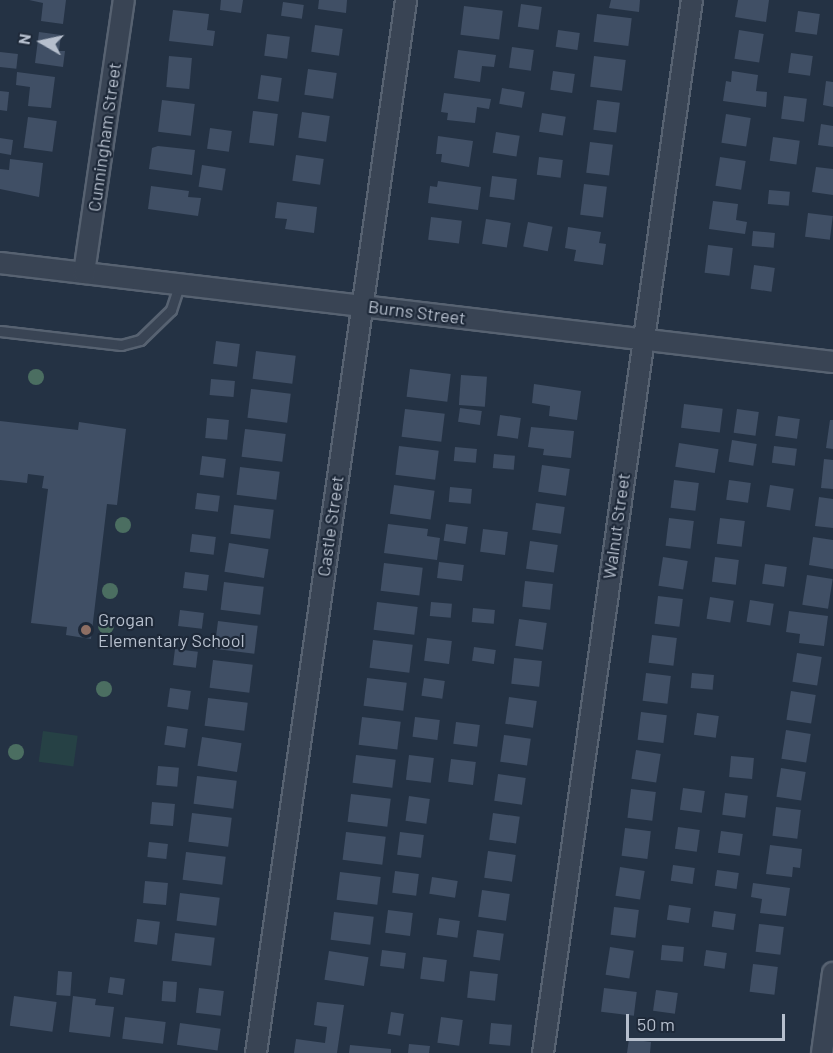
<!DOCTYPE html>
<html>
<head>
<meta charset="utf-8">
<style>
	body { margin:0 }
	#map { position:relative; width:833px; height:1053px; overflow:hidden; background:#243244; font-family:Barlow,sans-serif }
	div>[style] { position:absolute }
	[style*='--x'] { left:calc(var(--x)*1px); top:calc(var(--y)*1px); width:calc(var(--w)*1px); rotate:calc(var(--a)*1deg) }
	.green>* { inset:0; background:#264145; transform-origin:0 0 }
	.building>* { inset:0; background:#404f65; transform-origin:0 0 }
	.roads { filter:drop-shadow(2px 0 #576271) drop-shadow(-2px 0 #576271) drop-shadow(0 2px #576271) drop-shadow(0 -2px #576271) }
	.lane>* { height:9px; margin:-4.5px; padding:0 4.5px; transform-origin:4.5px; border-radius:4.5px; background:#394454 }
	.street>* { height:20px; margin:-10px; padding:0 10px; transform-origin:10px; border-radius:10px; background:#394454 }
	.trees>* { width:16px; height:16px; margin:-8px; border-radius:50%; background:#4b6e61 }
	.dots>* { width:16px; height:16px; translate:-50% -50%; box-sizing:border-box; border:3px solid #1e2939; border-radius:50% }
	span { translate:-50% -50%; white-space:nowrap; text-align:center; line-height:1.15; -webkit-text-stroke:4.5px #1e2939; paint-order:stroke }
	.street-label { font-size:18px; color:#b6bfcd }
	.poi-label { font-size:18px; color:#b6bfcd }
	.left { translate:0 -50%; text-align:left }
	.north { position:absolute; left:12px; top:12px; width:60px; height:60px; -webkit-text-stroke:4px #1e2939; paint-order:stroke; rotate:279deg; font-size:16px; font-weight:700; line-height:24px; text-align:center; color:#b6bfcd }
	.north::after { content:''; display:block; margin:auto; width:21px; height:27px; background:#b6bfcd; clip-path:polygon(50% 0,100% 100%,50% 72%,0 100%) }
	.scale { position:absolute; left:626px; top:1014px; width:159px; height:27px; box-sizing:border-box; border:3px solid #b6bfcd; border-top:0; padding-left:8px; font-size:18px; line-height:21px; white-space:nowrap; color:#b6bfcd; -webkit-text-stroke:4px #1e2939; paint-order:stroke }
</style>
</head>
<body>
<div id="map">
	<div class="green">
		<div style="left:43px;top:731px;width:35px;height:31px;rotate:8deg"></div>
	</div>
	<div class="building">
		<div style="clip-path:polygon(29px 0,66px 0,63px 24px,41px 21px,43px 3px)"></div>
		<div style="clip-path:polygon(221px 0,243px 0,241px 13px,220px 10px)"></div>
		<div style="clip-path:polygon(319px 0,347px 0,346px 13px,318px 9px)"></div>
		<div style="clip-path:polygon(611px 0,640px 0,639px 12px,609px 8px)"></div>
		<div style="clip-path:polygon(738px 0,769px 0,766px 22px,735px 17px)"></div>
		<div style="left:283px;top:2px;width:21px;height:14px;rotate:8deg"></div>
		<div style="left:521px;top:4px;width:21px;height:23px;rotate:8deg"></div>
		<div style="left:464px;top:6px;width:39px;height:29px;rotate:7deg"></div>
		<div style="clip-path:polygon(173px 10px,209px 14px,207px 30px,215px 31px,213px 46px,169px 41px)"></div>
		<div style="left:798px;top:11px;width:22px;height:21px;rotate:8deg"></div>
		<div style="left:597px;top:14px;width:35px;height:28px;rotate:7deg"></div>
		<div style="left:315px;top:25px;width:28px;height:27px;rotate:8deg"></div>
		<div style="left:558px;top:30px;width:22px;height:17px;rotate:8deg"></div>
		<div style="left:739px;top:30px;width:25px;height:29px;rotate:9deg"></div>
		<div style="clip-path:polygon(39px 32px,61px 35px,59px 51px,65px 51px,63px 67px,35px 63px)"></div>
		<div style="left:267px;top:34px;width:23px;height:22px;rotate:7deg"></div>
		<div style="left:512px;top:47px;width:22px;height:21px;rotate:8deg"></div>
		<div style="clip-path:polygon(458px 50px,496px 55px,494px 67px,482px 66px,480px 82px,454px 78px)"></div>
		<div style="left:0;top:52px;width:18px;height:15px;rotate:6deg"></div>
		<div style="left:791px;top:53px;width:22px;height:20px;rotate:8deg"></div>
		<div style="left:169px;top:56px;width:23px;height:31px;rotate:5deg"></div>
		<div style="left:594px;top:56px;width:32px;height:31px;rotate:7deg"></div>
		<div style="left:308px;top:69px;width:29px;height:26px;rotate:8deg"></div>
		<div style="left:553px;top:71px;width:22px;height:19px;rotate:8deg"></div>
		<div style="clip-path:polygon(732px 71px,758px 75px,756px 91px,767px 92px,766px 107px,723px 101px,726px 81px,731px 82px)"></div>
		<div style="clip-path:polygon(17px 72px,55px 77px,51px 108px,28px 106px,30px 87px,16px 85px)"></div>
		<div style="left:261px;top:75px;width:21px;height:24px;rotate:8deg"></div>
		<div style="clip-path:polygon(826px 81px,833px 82px,833px 107px,823px 105px)"></div>
		<div style="left:502px;top:88px;width:23px;height:16px;rotate:10deg"></div>
		<div style="clip-path:polygon(0 91px,9px 92px,7px 111px,0 110px)"></div>
		<div style="clip-path:polygon(444px 93px,491px 99px,489px 109px,477px 107px,475px 123px,447px 120px,448px 113px,441px 112px)"></div>
		<div style="left:784px;top:96px;width:23px;height:23px;rotate:7deg"></div>
		<div style="left:162px;top:100px;width:33px;height:32px;rotate:7deg"></div>
		<div style="left:597px;top:100px;width:23px;height:30px;rotate:7deg"></div>
		<div style="left:253px;top:111px;width:25px;height:32px;rotate:7deg"></div>
		<div style="left:302px;top:112px;width:28px;height:26px;rotate:8deg"></div>
		<div style="left:542px;top:113px;width:24px;height:19px;rotate:9deg"></div>
		<div style="left:726px;top:114px;width:25px;height:29px;rotate:9deg"></div>
		<div style="left:28px;top:117px;width:29px;height:31px;rotate:8deg"></div>
		<div style="clip-path:polygon(821px 124px,833px 126px,833px 147px,818px 145px)"></div>
		<div style="left:210px;top:128px;width:22px;height:21px;rotate:8deg"></div>
		<div style="left:496px;top:132px;width:24px;height:21px;rotate:9deg"></div>
		<div style="clip-path:polygon(438px 136px,473px 141px,469px 167px,441px 162px,442px 154px,436px 154px)"></div>
		<div style="left:773px;top:137px;width:27px;height:24px;rotate:8deg"></div>
		<div style="clip-path:polygon(0 138px,13px 140px,11px 155px,0 153px)"></div>
		<div style="left:590px;top:142px;width:23px;height:31px;rotate:7deg"></div>
		<div style="clip-path:polygon(158px 146px,195px 150px,192px 175px,149px 169px,152px 148px)"></div>
		<div style="left:296px;top:155px;width:28px;height:26px;rotate:8deg"></div>
		<div style="left:539px;top:157px;width:24px;height:18px;rotate:7deg"></div>
		<div style="left:720px;top:157px;width:26px;height:29px;rotate:9deg"></div>
		<div style="clip-path:polygon(10px 159px,43px 163px,39px 197px,0 189px,0 169px,9px 170px)"></div>
		<div style="left:202px;top:165px;width:24px;height:22px;rotate:9deg"></div>
		<div style="clip-path:polygon(816px 167px,833px 169px,833px 195px,812px 192px)"></div>
		<div style="left:492px;top:176px;width:25px;height:21px;rotate:7deg"></div>
		<div style="clip-path:polygon(438px 181px,481px 187px,478px 210px,428px 203px,430px 186px,437px 187px)"></div>
		<div style="left:584px;top:184px;width:23px;height:31px;rotate:7deg"></div>
		<div style="clip-path:polygon(151px 186px,189px 191px,188px 197px,201px 198px,198px 216px,148px 209px)"></div>
		<div style="left:769px;top:190px;width:21px;height:14px;rotate:5deg"></div>
		<div style="clip-path:polygon(713px 201px,738px 204px,736px 220px,747px 222px,745px 234px,709px 229px)"></div>
		<div style="clip-path:polygon(277px 202px,317px 207px,314px 233px,285px 229px,287px 219px,275px 218px)"></div>
		<div style="left:808px;top:213px;width:25px;height:24px;rotate:7deg"></div>
		<div style="left:431px;top:217px;width:31px;height:23px;rotate:7deg"></div>
		<div style="left:486px;top:219px;width:25px;height:25px;rotate:9deg"></div>
		<div style="left:528px;top:222px;width:25px;height:25px;rotate:11deg"></div>
		<div style="clip-path:polygon(568px 227px,601px 232px,599px 243px,606px 244px,603px 265px,574px 261px,576px 250px,565px 248px)"></div>
		<div style="left:753px;top:231px;width:22px;height:15px;rotate:5deg"></div>
		<div style="left:708px;top:245px;width:25px;height:28px;rotate:7deg"></div>
		<div style="left:754px;top:265px;width:21px;height:24px;rotate:8deg"></div>
		<div style="left:216px;top:341px;width:24px;height:23px;rotate:7deg"></div>
		<div style="left:256px;top:351px;width:40px;height:28px;rotate:7deg"></div>
		<div style="left:410px;top:369px;width:41px;height:28px;rotate:7deg"></div>
		<div style="left:461px;top:375px;width:26px;height:30px;rotate:4deg"></div>
		<div style="left:211px;top:379px;width:24px;height:16px;rotate:5deg"></div>
		<div style="clip-path:polygon(534px 384px,581px 391px,577px 420px,549px 416px,550px 406px,532px 403px)"></div>
		<div style="left:251px;top:389px;width:40px;height:29px;rotate:7deg"></div>
		<div style="left:684px;top:404px;width:39px;height:24px;rotate:7deg"></div>
		<div style="left:460px;top:408px;width:22px;height:14px;rotate:8deg"></div>
		<div style="left:405px;top:409px;width:40px;height:28px;rotate:7deg"></div>
		<div style="left:737px;top:409px;width:22px;height:24px;rotate:8deg"></div>
		<div style="left:500px;top:415px;width:21px;height:21px;rotate:8deg"></div>
		<div style="left:778px;top:416px;width:22px;height:20px;rotate:8deg"></div>
		<div style="left:207px;top:418px;width:22px;height:20px;rotate:5deg"></div>
		<div style="clip-path:polygon(830px 420px,833px 420px,833px 449px,826px 448px)"></div>
		<div style="clip-path:polygon(0 421px,78px 430px,79px 422px,126px 429px,117px 505px,107px 504px,91px 639px,66px 635px,67px 627px,31px 623px,48px 489px,42px 488px,44px 476px,28px 474px,27px 483px,0 480px)"></div>
		<div style="clip-path:polygon(531px 427px,574px 431px,571px 458px,543px 455px,544px 449px,528px 447px)"></div>
		<div style="left:245px;top:429px;width:41px;height:28px;rotate:7deg"></div>
		<div style="left:732px;top:440px;width:25px;height:22px;rotate:9deg"></div>
		<div style="left:679px;top:443px;width:40px;height:24px;rotate:9deg"></div>
		<div style="left:399px;top:446px;width:40px;height:29px;rotate:7deg"></div>
		<div style="left:774px;top:446px;width:23px;height:17px;rotate:7deg"></div>
		<div style="left:455px;top:447px;width:22px;height:14px;rotate:5deg"></div>
		<div style="left:494px;top:454px;width:21px;height:14px;rotate:5deg"></div>
		<div style="left:202px;top:456px;width:24px;height:19px;rotate:7deg"></div>
		<div style="clip-path:polygon(824px 459px,833px 460px,833px 489px,821px 488px)"></div>
		<div style="left:542px;top:465px;width:28px;height:27px;rotate:8deg"></div>
		<div style="left:240px;top:467px;width:40px;height:28px;rotate:7deg"></div>
		<div style="left:674px;top:480px;width:25px;height:28px;rotate:7deg"></div>
		<div style="left:729px;top:480px;width:22px;height:20px;rotate:8deg"></div>
		<div style="left:394px;top:485px;width:41px;height:29px;rotate:8deg"></div>
		<div style="left:770px;top:485px;width:24px;height:22px;rotate:9deg"></div>
		<div style="left:450px;top:487px;width:22px;height:15px;rotate:5deg"></div>
		<div style="left:197px;top:493px;width:23px;height:16px;rotate:7deg"></div>
		<div style="clip-path:polygon(819px 497px,833px 499px,833px 528px,815px 526px)"></div>
		<div style="left:536px;top:503px;width:29px;height:27px;rotate:8deg"></div>
		<div style="left:234px;top:505px;width:40px;height:29px;rotate:7deg"></div>
		<div style="left:669px;top:518px;width:25px;height:28px;rotate:7deg"></div>
		<div style="left:720px;top:518px;width:25px;height:26px;rotate:7deg"></div>
		<div style="clip-path:polygon(388px 524px,428px 529px,427px 536px,440px 538px,437px 560px,384px 553px)"></div>
		<div style="left:446px;top:524px;width:22px;height:17px;rotate:8deg"></div>
		<div style="left:483px;top:529px;width:25px;height:23px;rotate:7deg"></div>
		<div style="left:192px;top:534px;width:24px;height:18px;rotate:7deg"></div>
		<div style="clip-path:polygon(813px 537px,833px 540px,833px 569px,809px 565px)"></div>
		<div style="left:530px;top:541px;width:28px;height:28px;rotate:8deg"></div>
		<div style="left:229px;top:543px;width:40px;height:29px;rotate:9deg"></div>
		<div style="left:663px;top:557px;width:25px;height:29px;rotate:9deg"></div>
		<div style="left:715px;top:557px;width:24px;height:25px;rotate:7deg"></div>
		<div style="left:439px;top:562px;width:25px;height:16px;rotate:7deg"></div>
		<div style="left:384px;top:563px;width:39px;height:28px;rotate:7deg"></div>
		<div style="left:765px;top:564px;width:22px;height:20px;rotate:8deg"></div>
		<div style="left:185px;top:572px;width:24px;height:16px;rotate:7deg"></div>
		<div style="left:807px;top:575px;width:26px;height:30px;rotate:9deg"></div>
		<div style="left:525px;top:581px;width:28px;height:26px;rotate:6deg"></div>
		<div style="left:224px;top:582px;width:40px;height:28px;rotate:7deg"></div>
		<div style="left:658px;top:596px;width:25px;height:28px;rotate:7deg"></div>
		<div style="left:710px;top:597px;width:24px;height:22px;rotate:9deg"></div>
		<div style="left:750px;top:600px;width:24px;height:22px;rotate:9deg"></div>
		<div style="left:377px;top:602px;width:41px;height:28px;rotate:7deg"></div>
		<div style="left:431px;top:602px;width:21px;height:14px;rotate:5deg"></div>
		<div style="left:473px;top:608px;width:22px;height:14px;rotate:5deg"></div>
		<div style="left:180px;top:610px;width:24px;height:16px;rotate:7deg"></div>
		<div style="clip-path:polygon(789px 611px,828px 616px,824px 646px,799px 643px,800px 634px,786px 632px)"></div>
		<div style="left:519px;top:619px;width:28px;height:27px;rotate:8deg"></div>
		<div style="left:218px;top:621px;width:40px;height:28px;rotate:7deg"></div>
		<div style="left:652px;top:635px;width:25px;height:28px;rotate:7deg"></div>
		<div style="left:427px;top:638px;width:25px;height:23px;rotate:7deg"></div>
		<div style="left:373px;top:640px;width:40px;height:28px;rotate:7deg"></div>
		<div style="left:474px;top:647px;width:22px;height:14px;rotate:8deg"></div>
		<div style="left:175px;top:649px;width:23px;height:16px;rotate:7deg"></div>
		<div style="left:797px;top:653px;width:25px;height:29px;rotate:9deg"></div>
		<div style="left:514px;top:658px;width:28px;height:26px;rotate:6deg"></div>
		<div style="left:213px;top:660px;width:40px;height:28px;rotate:7deg"></div>
		<div style="left:646px;top:673px;width:25px;height:28px;rotate:7deg"></div>
		<div style="left:692px;top:673px;width:22px;height:15px;rotate:5deg"></div>
		<div style="left:367px;top:678px;width:40px;height:28px;rotate:7deg"></div>
		<div style="left:424px;top:678px;width:21px;height:18px;rotate:8deg"></div>
		<div style="left:170px;top:688px;width:21px;height:19px;rotate:8deg"></div>
		<div style="left:791px;top:691px;width:25px;height:29px;rotate:9deg"></div>
		<div style="left:509px;top:697px;width:28px;height:27px;rotate:8deg"></div>
		<div style="left:208px;top:698px;width:40px;height:28px;rotate:7deg"></div>
		<div style="left:641px;top:712px;width:26px;height:28px;rotate:7deg"></div>
		<div style="left:697px;top:713px;width:22px;height:22px;rotate:8deg"></div>
		<div style="left:362px;top:717px;width:39px;height:28px;rotate:7deg"></div>
		<div style="left:415px;top:717px;width:25px;height:20px;rotate:7deg"></div>
		<div style="left:456px;top:722px;width:24px;height:22px;rotate:7deg"></div>
		<div style="left:167px;top:726px;width:21px;height:19px;rotate:8deg"></div>
		<div style="left:786px;top:730px;width:25px;height:29px;rotate:9deg"></div>
		<div style="left:504px;top:735px;width:27px;height:27px;rotate:8deg"></div>
		<div style="left:202px;top:737px;width:40px;height:29px;rotate:9deg"></div>
		<div style="left:636px;top:750px;width:25px;height:29px;rotate:9deg"></div>
		<div style="left:356px;top:755px;width:40px;height:28px;rotate:7deg"></div>
		<div style="left:409px;top:755px;width:25px;height:25px;rotate:7deg"></div>
		<div style="left:731px;top:756px;width:23px;height:21px;rotate:5deg"></div>
		<div style="left:451px;top:759px;width:25px;height:23px;rotate:7deg"></div>
		<div style="left:158px;top:766px;width:21px;height:19px;rotate:5deg"></div>
		<div style="left:781px;top:768px;width:25px;height:29px;rotate:9deg"></div>
		<div style="left:498px;top:774px;width:28px;height:27px;rotate:8deg"></div>
		<div style="left:197px;top:776px;width:40px;height:28px;rotate:7deg"></div>
		<div style="left:683px;top:788px;width:22px;height:22px;rotate:8deg"></div>
		<div style="left:631px;top:789px;width:25px;height:29px;rotate:7deg"></div>
		<div style="left:725px;top:793px;width:23px;height:22px;rotate:7deg"></div>
		<div style="left:351px;top:794px;width:40px;height:28px;rotate:7deg"></div>
		<div style="left:409px;top:796px;width:21px;height:25px;rotate:8deg"></div>
		<div style="left:152px;top:802px;width:23px;height:22px;rotate:5deg"></div>
		<div style="left:776px;top:807px;width:25px;height:29px;rotate:7deg"></div>
		<div style="left:192px;top:813px;width:40px;height:29px;rotate:7deg"></div>
		<div style="left:493px;top:813px;width:27px;height:27px;rotate:8deg"></div>
		<div style="left:678px;top:827px;width:22px;height:22px;rotate:8deg"></div>
		<div style="left:625px;top:828px;width:26px;height:28px;rotate:7deg"></div>
		<div style="left:721px;top:831px;width:22px;height:22px;rotate:8deg"></div>
		<div style="left:346px;top:832px;width:40px;height:28px;rotate:7deg"></div>
		<div style="left:400px;top:832px;width:24px;height:23px;rotate:7deg"></div>
		<div style="left:149px;top:842px;width:19px;height:15px;rotate:6deg"></div>
		<div style="clip-path:polygon(770px 845px,802px 849px,800px 868px,793px 867px,792px 877px,766px 874px)"></div>
		<div style="left:488px;top:851px;width:28px;height:27px;rotate:8deg"></div>
		<div style="left:186px;top:852px;width:40px;height:28px;rotate:7deg"></div>
		<div style="left:673px;top:865px;width:22px;height:16px;rotate:8deg"></div>
		<div style="left:620px;top:867px;width:25px;height:29px;rotate:9deg"></div>
		<div style="left:717px;top:870px;width:22px;height:16px;rotate:8deg"></div>
		<div style="left:395px;top:871px;width:24px;height:22px;rotate:7deg"></div>
		<div style="left:340px;top:872px;width:41px;height:28px;rotate:7deg"></div>
		<div style="left:432px;top:877px;width:26px;height:17px;rotate:9deg"></div>
		<div style="left:145px;top:881px;width:23px;height:22px;rotate:5deg"></div>
		<div style="clip-path:polygon(753px 883px,790px 888px,786px 916px,760px 913px,762px 899px,751px 897px)"></div>
		<div style="left:482px;top:890px;width:28px;height:27px;rotate:8deg"></div>
		<div style="left:180px;top:893px;width:40px;height:28px;rotate:7deg"></div>
		<div style="left:669px;top:905px;width:22px;height:15px;rotate:8deg"></div>
		<div style="left:614px;top:907px;width:25px;height:28px;rotate:7deg"></div>
		<div style="left:388px;top:910px;width:25px;height:23px;rotate:7deg"></div>
		<div style="left:714px;top:911px;width:22px;height:16px;rotate:8deg"></div>
		<div style="left:334px;top:912px;width:40px;height:28px;rotate:7deg"></div>
		<div style="left:439px;top:918px;width:21px;height:17px;rotate:8deg"></div>
		<div style="left:137px;top:919px;width:23px;height:23px;rotate:7deg"></div>
		<div style="left:759px;top:924px;width:25px;height:28px;rotate:7deg"></div>
		<div style="left:477px;top:930px;width:27px;height:27px;rotate:8deg"></div>
		<div style="left:175px;top:933px;width:40px;height:28px;rotate:7deg"></div>
		<div style="left:662px;top:945px;width:22px;height:15px;rotate:5deg"></div>
		<div style="left:610px;top:947px;width:24px;height:28px;rotate:9deg"></div>
		<div style="left:382px;top:950px;width:24px;height:16px;rotate:7deg"></div>
		<div style="left:706px;top:950px;width:21px;height:16px;rotate:8deg"></div>
		<div style="left:329px;top:951px;width:40px;height:29px;rotate:9deg"></div>
		<div style="left:423px;top:957px;width:24px;height:22px;rotate:7deg"></div>
		<div style="left:753px;top:964px;width:25px;height:28px;rotate:7deg"></div>
		<div style="left:58px;top:971px;width:14px;height:24px;rotate:4deg"></div>
		<div style="left:470px;top:971px;width:28px;height:27px;rotate:6deg"></div>
		<div style="left:110px;top:977px;width:15px;height:16px;rotate:8deg"></div>
		<div style="left:163px;top:981px;width:14px;height:20px;rotate:4deg"></div>
		<div style="left:199px;top:988px;width:25px;height:25px;rotate:7deg"></div>
		<div style="left:604px;top:988px;width:33px;height:24px;rotate:7deg"></div>
		<div style="left:656px;top:990px;width:22px;height:21px;rotate:8deg"></div>
		<div style="left:14px;top:996px;width:43px;height:30px;rotate:8deg"></div>
		<div style="clip-path:polygon(73px 996px,96px 999px,95px 1005px,114px 1007px,110px 1037px,69px 1032px)"></div>
		<div style="clip-path:polygon(317px 1002px,344px 1005px,337px 1053px,294px 1053px,296px 1039px,325px 1043px,327px 1027px,314px 1025px)"></div>
		<div style="left:391px;top:1012px;width:13px;height:22px;rotate:9deg"></div>
		<div style="left:125px;top:1017px;width:41px;height:22px;rotate:7deg"></div>
		<div style="left:441px;top:1017px;width:22px;height:26px;rotate:8deg"></div>
		<div style="left:180px;top:1023px;width:41px;height:22px;rotate:8deg"></div>
		<div style="left:491px;top:1023px;width:21px;height:21px;rotate:5deg"></div>
		<div style="clip-path:polygon(629px 1039px,651px 1042px,650px 1053px,627px 1053px)"></div>
		<div style="clip-path:polygon(409px 1044px,430px 1046px,429px 1053px,408px 1053px)"></div>
		<div style="clip-path:polygon(350px 1045px,391px 1049px,391px 1053px,349px 1053px)"></div>
	</div>
	<div class="roads">
		<div class="lane">
			<div style="--x:0;--y:331;--w:122;--a:6.6"></div>
			<div style="--x:121;--y:345;--w:20;--a:-15"></div>
			<div style="--x:140;--y:340;--w:43;--a:-44.1"></div>
			<div style="--x:171;--y:310;--w:26;--a:-72"></div>
		</div>
		<div class="street">
			<div style="--x:0;--y:263;--w:839;--a:6.78"></div>
			<div style="--x:84;--y:273;--w:276;--a:-81.7"></div>
			<div style="--x:256;--y:1053;--w:1064;--a:-81.89"></div>
			<div style="--x:543;--y:1053;--w:1063;--a:-81.95"></div>
			<div style="--x:822;--y:1053;--w:81;--a:-82.2"></div>
		</div>
	</div>
	<div class="trees">
		<div style="left:36px;top:377px"></div>
		<div style="left:123px;top:525px"></div>
		<div style="left:110px;top:591px"></div>
		<div style="left:106px;top:626px"></div>
		<div style="left:104px;top:689px"></div>
		<div style="left:16px;top:752px"></div>
	</div>
	<div class="dots">
		<div style="left:86px;top:630px;background:#8d6e63"></div>
	</div>
	<div class="street-label">
		<span style="left:104px;top:137px;rotate:-82deg">Cunningham Street</span>
		<span style="left:417px;top:312px;rotate:7deg">Burns Street</span>
		<span style="left:330px;top:526px;rotate:-82deg">Castle Street</span>
		<span style="left:616px;top:526px;rotate:-82deg">Walnut Street</span>
	</div>
	<div class="poi-label">
		<span class="left" style="left:98px;top:630px">Grogan<br>Elementary School</span>
	</div>
	<div class="north">N</div>
	<div class="scale">50 m</div>
</div>
</body>
</html>
